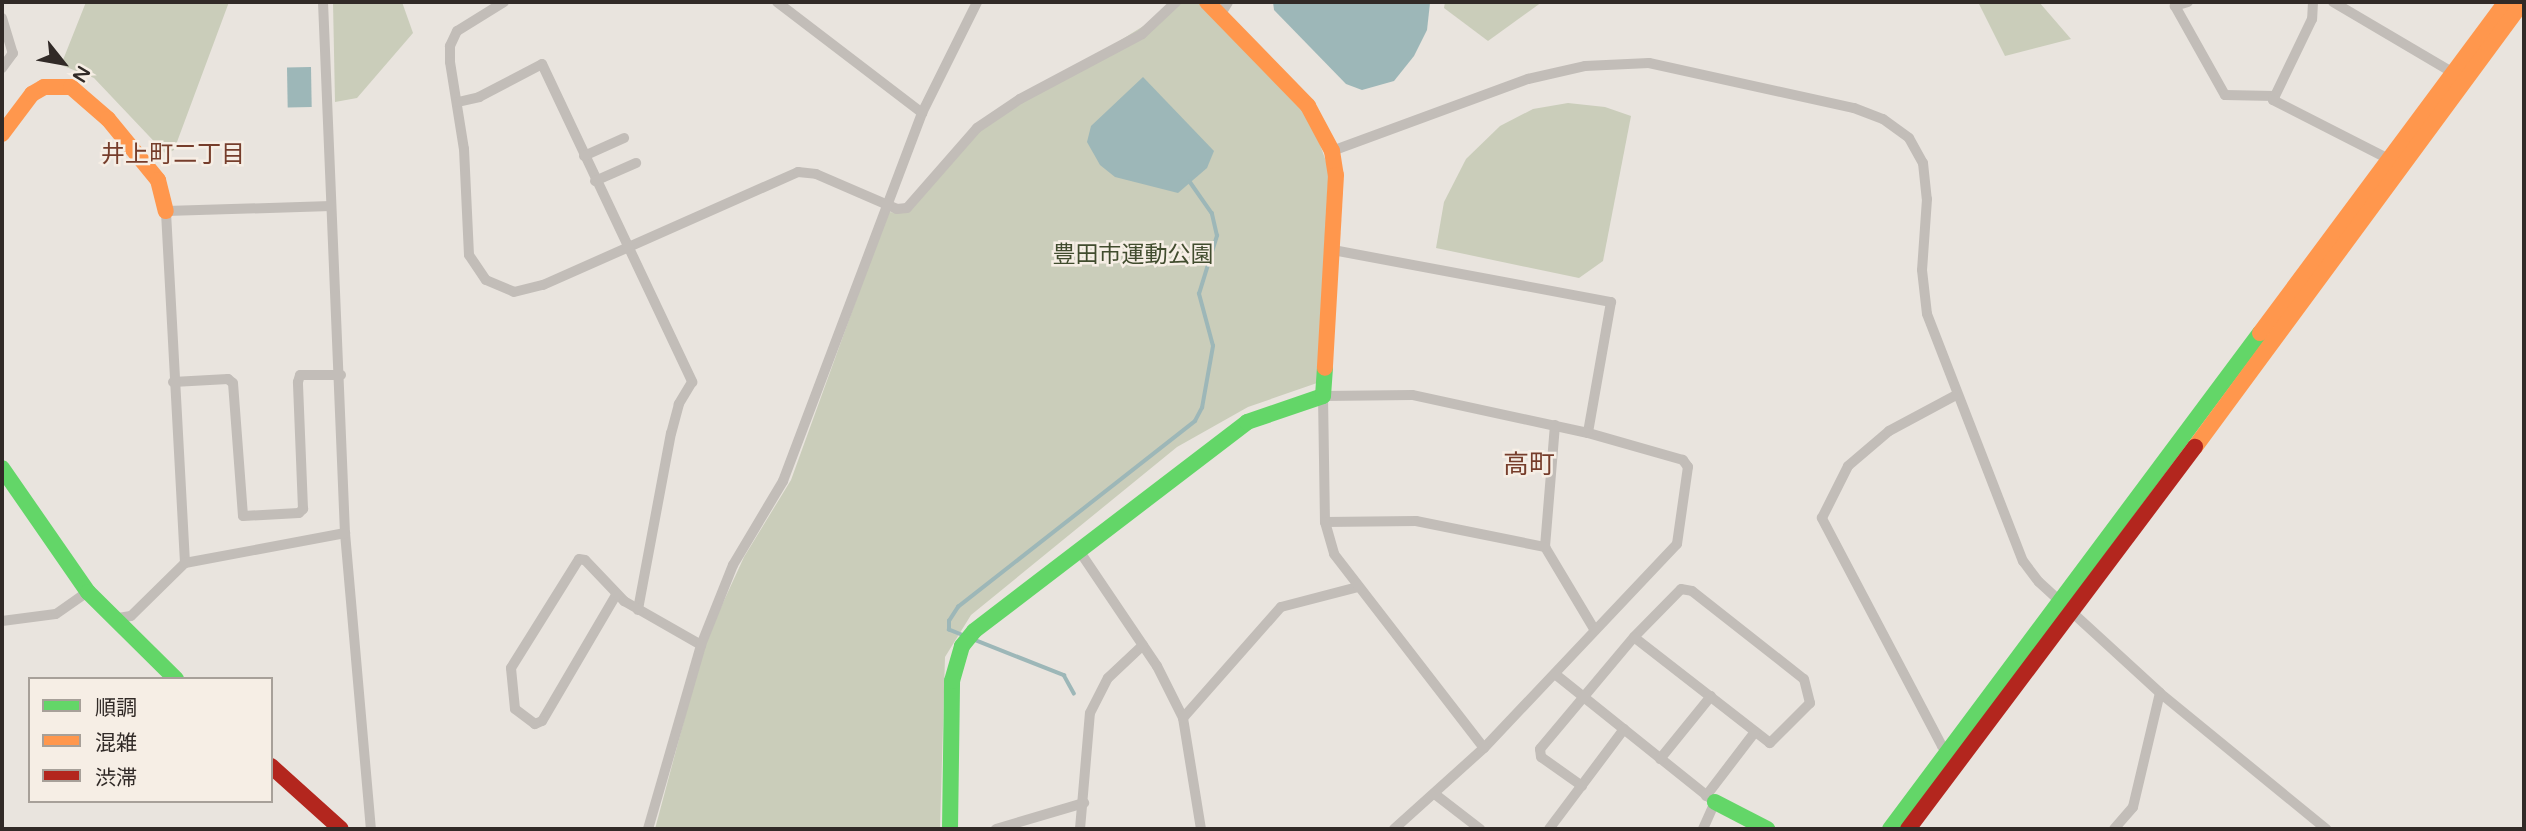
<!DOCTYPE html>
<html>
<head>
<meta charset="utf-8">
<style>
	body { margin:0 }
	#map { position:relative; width:2526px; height:831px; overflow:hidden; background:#e9e4de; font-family:"Varela Round","Noto Sans JP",sans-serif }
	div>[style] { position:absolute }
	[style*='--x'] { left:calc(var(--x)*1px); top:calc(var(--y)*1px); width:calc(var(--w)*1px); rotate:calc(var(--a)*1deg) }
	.green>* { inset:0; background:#cacdba }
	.water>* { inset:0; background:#9db7b8; transform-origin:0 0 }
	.stream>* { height:3.5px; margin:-1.75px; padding:0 1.75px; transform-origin:1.75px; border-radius:1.75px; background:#9db7b8 }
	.street>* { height:10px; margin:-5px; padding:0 5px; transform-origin:5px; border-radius:5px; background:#c2bdb8 }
	.fast>* { height:16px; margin:-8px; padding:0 8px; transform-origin:8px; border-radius:8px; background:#63d668 }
	.slow>* { height:16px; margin:-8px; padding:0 8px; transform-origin:8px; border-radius:8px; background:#ff974d }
	.jam>* { height:16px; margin:-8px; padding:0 8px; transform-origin:8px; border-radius:8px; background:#b3261e }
	span { translate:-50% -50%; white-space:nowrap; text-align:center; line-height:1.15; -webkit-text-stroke:5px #f6eee5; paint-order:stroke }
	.park-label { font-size:23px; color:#414c2e }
	.neighbourhood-label { font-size:24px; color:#763d2b }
	.quarter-label { font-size:26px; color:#763d2b }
	.frame { position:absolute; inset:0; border:4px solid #312a27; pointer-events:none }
	.legend { position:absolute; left:28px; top:677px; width:245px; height:126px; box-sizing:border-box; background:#f6eee5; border:2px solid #a7a099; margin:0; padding:9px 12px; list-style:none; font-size:21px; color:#312a27 }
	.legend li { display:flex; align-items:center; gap:14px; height:35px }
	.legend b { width:35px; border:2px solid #a7a099 }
	.north { position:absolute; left:28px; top:28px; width:70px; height:70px; -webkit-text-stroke:5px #f6eee5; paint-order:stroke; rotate:121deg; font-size:19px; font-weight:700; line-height:28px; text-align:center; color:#312a27 }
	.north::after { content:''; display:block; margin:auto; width:24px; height:32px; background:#312a27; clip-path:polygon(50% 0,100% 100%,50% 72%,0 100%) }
</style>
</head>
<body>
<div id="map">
	<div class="green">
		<div style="clip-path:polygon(86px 2px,229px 2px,174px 150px,166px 154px,94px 78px,61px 65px)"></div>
		<div style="clip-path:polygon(333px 2px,402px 2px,413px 33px,357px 98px,335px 102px)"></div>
		<div style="clip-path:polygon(1182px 2px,1201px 2px,1311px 119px,1329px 170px,1317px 383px,1248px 407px,1177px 447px,971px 615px,945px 657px,940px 829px,655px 829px,705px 642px,744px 557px,791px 480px,888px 212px,903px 213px,986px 124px)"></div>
		<div style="clip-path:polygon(1445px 2px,1542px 2px,1488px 41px,1444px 8px)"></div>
		<div style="clip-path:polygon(1978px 2px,2039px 2px,2071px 39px,2005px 56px)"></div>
		<div style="clip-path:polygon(1568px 103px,1605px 107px,1631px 116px,1603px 261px,1579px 278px,1436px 248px,1444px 202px,1466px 159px,1500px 126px,1533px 109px)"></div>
	</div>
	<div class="water">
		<div style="clip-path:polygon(1273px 2px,1429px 2px,1430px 3px,1427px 30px,1414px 56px,1394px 81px,1362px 90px,1346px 84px,1274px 10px)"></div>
		<div style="left:311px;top:67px;width:40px;height:24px;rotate:89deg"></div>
		<div style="clip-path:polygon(1143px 77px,1214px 151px,1207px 168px,1178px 193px,1115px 177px,1100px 165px,1087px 142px,1091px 126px)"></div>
	</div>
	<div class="stream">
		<div style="--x:964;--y:636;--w:16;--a:-158"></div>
		<div style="--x:949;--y:630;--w:9;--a:-90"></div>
		<div style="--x:949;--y:621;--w:17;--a:-57"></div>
		<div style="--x:958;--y:607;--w:301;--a:-38.1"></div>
		<div style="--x:1195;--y:421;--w:15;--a:-62"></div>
		<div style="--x:1202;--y:408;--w:63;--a:-79.9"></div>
		<div style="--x:1213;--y:346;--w:54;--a:-105.1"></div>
		<div style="--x:1199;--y:294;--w:61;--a:-72.8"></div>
		<div style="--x:1217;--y:236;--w:23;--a:-103"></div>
		<div style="--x:1212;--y:214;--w:39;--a:-125"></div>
		<div style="--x:975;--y:640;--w:96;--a:21.5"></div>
		<div style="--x:1064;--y:675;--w:21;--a:61"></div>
	</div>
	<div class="street">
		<div style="--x:323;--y:2;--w:531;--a:87.63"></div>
		<div style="--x:345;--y:533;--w:297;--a:85"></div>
		<div style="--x:504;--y:2;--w:55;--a:148.3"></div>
		<div style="--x:457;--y:31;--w:17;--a:115"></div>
		<div style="--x:450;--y:46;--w:16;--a:90"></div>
		<div style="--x:450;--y:62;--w:88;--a:80.9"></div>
		<div style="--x:464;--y:149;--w:106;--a:87.3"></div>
		<div style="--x:469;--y:255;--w:30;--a:56"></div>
		<div style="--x:486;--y:280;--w:30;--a:23"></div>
		<div style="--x:514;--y:292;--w:30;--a:-14"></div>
		<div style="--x:543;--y:285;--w:279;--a:-23.9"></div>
		<div style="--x:798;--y:172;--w:18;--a:6"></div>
		<div style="--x:816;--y:174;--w:88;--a:23.4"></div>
		<div style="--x:897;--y:209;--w:10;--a:-6"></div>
		<div style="--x:907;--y:208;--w:106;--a:-48.8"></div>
		<div style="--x:977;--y:128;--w:52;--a:-34"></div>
		<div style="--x:1020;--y:99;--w:138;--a:-28"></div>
		<div style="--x:1142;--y:34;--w:47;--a:-43.3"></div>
		<div style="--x:777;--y:2;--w:183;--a:37.4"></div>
		<div style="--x:2188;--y:2;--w:14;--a:163"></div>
		<div style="--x:2175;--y:6;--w:102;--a:60.7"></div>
		<div style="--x:2225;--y:95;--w:50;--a:1.1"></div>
		<div style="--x:2313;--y:2;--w:17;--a:93"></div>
		<div style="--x:2312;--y:19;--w:90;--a:115.7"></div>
		<div style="--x:2273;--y:100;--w:132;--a:27"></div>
		<div style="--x:2333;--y:2;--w:144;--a:30.5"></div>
		<div style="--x:1220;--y:15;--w:15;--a:-58"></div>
		<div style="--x:2;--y:18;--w:37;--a:73"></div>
		<div style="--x:13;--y:53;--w:19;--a:126"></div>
		<div style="--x:458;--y:102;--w:22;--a:-13"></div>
		<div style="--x:479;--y:97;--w:71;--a:-27.6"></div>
		<div style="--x:542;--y:64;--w:352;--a:64.7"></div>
		<div style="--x:692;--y:382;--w:26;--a:121"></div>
		<div style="--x:679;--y:404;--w:30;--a:105"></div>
		<div style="--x:671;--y:433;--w:180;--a:100.6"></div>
		<div style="--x:1332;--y:151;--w:209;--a:-20.2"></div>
		<div style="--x:1528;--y:79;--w:58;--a:-12.8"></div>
		<div style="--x:1585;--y:66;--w:64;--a:-2.7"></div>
		<div style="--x:1649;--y:63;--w:210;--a:12.4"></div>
		<div style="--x:1854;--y:108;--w:31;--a:21"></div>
		<div style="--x:1883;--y:119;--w:32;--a:36"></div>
		<div style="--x:1909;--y:138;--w:29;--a:61"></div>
		<div style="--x:1923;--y:163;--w:36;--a:84"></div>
		<div style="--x:1927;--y:199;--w:71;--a:94"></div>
		<div style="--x:1922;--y:270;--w:44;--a:83.5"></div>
		<div style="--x:1927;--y:314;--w:265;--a:68.8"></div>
		<div style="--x:2023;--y:561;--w:26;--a:53"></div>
		<div style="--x:2039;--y:582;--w:164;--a:42.5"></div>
		<div style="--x:2160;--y:693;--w:215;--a:39.3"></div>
		<div style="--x:584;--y:156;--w:44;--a:-24.2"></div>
		<div style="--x:595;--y:181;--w:45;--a:-23.7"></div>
		<div style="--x:1333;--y:250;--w:283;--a:10.6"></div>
		<div style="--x:1611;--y:302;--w:133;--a:100"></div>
		<div style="--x:173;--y:382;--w:55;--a:-3.1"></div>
		<div style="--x:228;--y:379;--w:6;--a:39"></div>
		<div style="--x:233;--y:383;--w:133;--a:85.7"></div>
		<div style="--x:243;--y:516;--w:56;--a:-3.1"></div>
		<div style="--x:299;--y:513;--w:6;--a:-45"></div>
		<div style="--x:303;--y:509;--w:127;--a:-92.3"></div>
		<div style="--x:298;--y:382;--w:7;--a:-74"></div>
		<div style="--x:300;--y:375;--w:41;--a:0"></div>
		<div style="--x:1555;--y:425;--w:122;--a:94.7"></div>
		<div style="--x:1545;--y:547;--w:96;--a:59.1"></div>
		<div style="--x:1325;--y:522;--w:91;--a:-0.6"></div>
		<div style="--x:1416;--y:521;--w:132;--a:11.4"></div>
		<div style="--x:1078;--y:549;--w:141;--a:56"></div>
		<div style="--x:1157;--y:666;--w:58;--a:63.4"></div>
		<div style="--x:1183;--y:718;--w:112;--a:80.8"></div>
		<div style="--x:185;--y:563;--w:353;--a:-93.1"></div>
		<div style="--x:166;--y:211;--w:165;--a:-1.7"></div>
		<div style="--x:616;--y:595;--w:146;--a:120.4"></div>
		<div style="--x:542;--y:721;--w:8;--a:157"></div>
		<div style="--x:535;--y:724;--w:25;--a:-143"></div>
		<div style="--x:515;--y:709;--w:41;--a:-95.6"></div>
		<div style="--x:511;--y:668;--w:128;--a:-58"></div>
		<div style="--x:579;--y:559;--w:6;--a:9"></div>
		<div style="--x:585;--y:560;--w:57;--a:46.4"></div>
		<div style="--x:624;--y:601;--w:89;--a:29.7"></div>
		<div style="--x:112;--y:619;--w:19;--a:-9"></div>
		<div style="--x:131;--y:616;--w:76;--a:-44.5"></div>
		<div style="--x:185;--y:563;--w:163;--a:-10.6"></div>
		<div style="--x:2;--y:621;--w:54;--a:-7.4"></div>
		<div style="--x:56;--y:614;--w:39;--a:-35"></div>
		<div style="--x:1555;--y:674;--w:205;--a:38.7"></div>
		<div style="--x:1715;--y:802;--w:30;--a:114"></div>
		<div style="--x:1183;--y:718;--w:148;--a:-48.6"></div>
		<div style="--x:1281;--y:607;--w:80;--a:-14.6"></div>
		<div style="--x:1950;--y:752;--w:10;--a:-143"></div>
		<div style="--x:1942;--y:746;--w:258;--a:-117.8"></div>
		<div style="--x:1822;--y:518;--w:58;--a:-63.4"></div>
		<div style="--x:1848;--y:466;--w:54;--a:-40.5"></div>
		<div style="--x:1889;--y:431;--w:76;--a:-28.2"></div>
		<div style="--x:1660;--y:759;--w:81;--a:-51"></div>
		<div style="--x:1582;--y:786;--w:50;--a:-144.7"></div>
		<div style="--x:1541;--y:757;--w:8;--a:-97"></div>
		<div style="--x:1540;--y:749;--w:146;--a:-50"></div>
		<div style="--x:1634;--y:637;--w:67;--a:-45.6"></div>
		<div style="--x:1681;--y:589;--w:11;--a:10"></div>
		<div style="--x:1692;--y:591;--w:142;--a:38.2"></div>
		<div style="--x:1804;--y:679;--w:25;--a:76"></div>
		<div style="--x:1810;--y:703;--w:57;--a:135"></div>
		<div style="--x:1770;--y:743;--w:172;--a:-142.1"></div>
		<div style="--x:1436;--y:795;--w:56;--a:37.7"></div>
		<div style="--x:1706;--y:796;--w:81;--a:-52.6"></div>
		<div style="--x:648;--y:829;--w:191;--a:-73.9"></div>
		<div style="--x:701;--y:645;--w:86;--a:-68.2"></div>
		<div style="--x:733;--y:565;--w:98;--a:-59.2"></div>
		<div style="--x:783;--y:481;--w:393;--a:-69.3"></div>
		<div style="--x:922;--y:113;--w:124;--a:-63.6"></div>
		<div style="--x:996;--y:829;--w:92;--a:-16.5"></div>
		<div style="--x:1080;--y:829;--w:116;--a:-85.1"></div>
		<div style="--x:1090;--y:713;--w:39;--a:-63"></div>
		<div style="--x:1108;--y:678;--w:48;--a:-43.3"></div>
		<div style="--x:1394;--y:829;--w:121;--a:-42"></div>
		<div style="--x:1484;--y:748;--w:281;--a:-46.6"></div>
		<div style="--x:1677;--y:544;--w:78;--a:-81.9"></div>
		<div style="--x:1688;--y:467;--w:9;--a:-126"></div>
		<div style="--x:1683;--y:460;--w:99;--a:-164.1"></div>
		<div style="--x:1588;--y:433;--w:180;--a:-167.8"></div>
		<div style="--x:1412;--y:395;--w:89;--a:179.4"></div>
		<div style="--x:1323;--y:396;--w:126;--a:89.1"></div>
		<div style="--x:1325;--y:522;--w:33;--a:74"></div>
		<div style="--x:1334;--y:554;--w:245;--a:52.3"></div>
		<div style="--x:1549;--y:829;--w:125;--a:-53.1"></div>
		<div style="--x:2114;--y:829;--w:29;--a:-49"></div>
		<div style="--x:2133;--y:807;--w:117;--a:-76.7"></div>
	</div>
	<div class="fast">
		<div style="--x:2;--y:468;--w:151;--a:55.3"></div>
		<div style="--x:88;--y:592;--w:124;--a:44.7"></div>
		<div style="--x:1715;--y:802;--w:59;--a:27.4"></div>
		<div style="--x:950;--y:829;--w:148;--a:-89.2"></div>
		<div style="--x:952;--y:681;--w:36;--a:-74"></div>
		<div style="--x:962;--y:646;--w:19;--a:-51"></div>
		<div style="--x:974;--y:631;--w:344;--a:-37.4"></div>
		<div style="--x:1247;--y:422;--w:80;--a:-18.9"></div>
		<div style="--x:1323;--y:396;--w:28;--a:-86"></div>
		<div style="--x:1890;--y:829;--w:619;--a:-53.28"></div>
	</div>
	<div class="slow">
		<div style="--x:1207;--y:2;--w:145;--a:45.8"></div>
		<div style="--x:1308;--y:106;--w:51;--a:61.9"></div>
		<div style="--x:1332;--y:151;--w:24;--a:81"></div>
		<div style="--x:1336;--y:175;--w:193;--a:93.3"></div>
		<div style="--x:2;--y:134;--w:50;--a:-53.1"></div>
		<div style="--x:32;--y:94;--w:14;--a:-30"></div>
		<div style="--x:44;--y:87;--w:27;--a:0"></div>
		<div style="--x:71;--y:87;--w:49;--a:40.9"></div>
		<div style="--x:108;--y:119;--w:79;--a:50.7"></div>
		<div style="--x:158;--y:180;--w:32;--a:76"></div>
		<div style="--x:2260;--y:333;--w:412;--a:-53.4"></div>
		<div style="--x:2195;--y:447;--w:553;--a:-53.61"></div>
	</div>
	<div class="jam">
		<div style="--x:271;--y:766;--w:94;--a:42"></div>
		<div style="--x:1908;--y:829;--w:478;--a:-53.1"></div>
	</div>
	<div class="park-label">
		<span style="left:1133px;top:255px">豊田市運動公園</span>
	</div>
	<div class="neighbourhood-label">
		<span style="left:173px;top:155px">井上町二丁目</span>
	</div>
	<div class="quarter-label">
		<span style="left:1529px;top:465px">高町</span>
	</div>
	<div class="frame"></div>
	<ul class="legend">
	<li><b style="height:9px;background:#63d668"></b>順調</li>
	<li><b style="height:9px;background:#ff974d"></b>混雑</li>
	<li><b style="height:9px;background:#b3261e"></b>渋滞</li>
	</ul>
	<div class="north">N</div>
</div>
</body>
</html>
